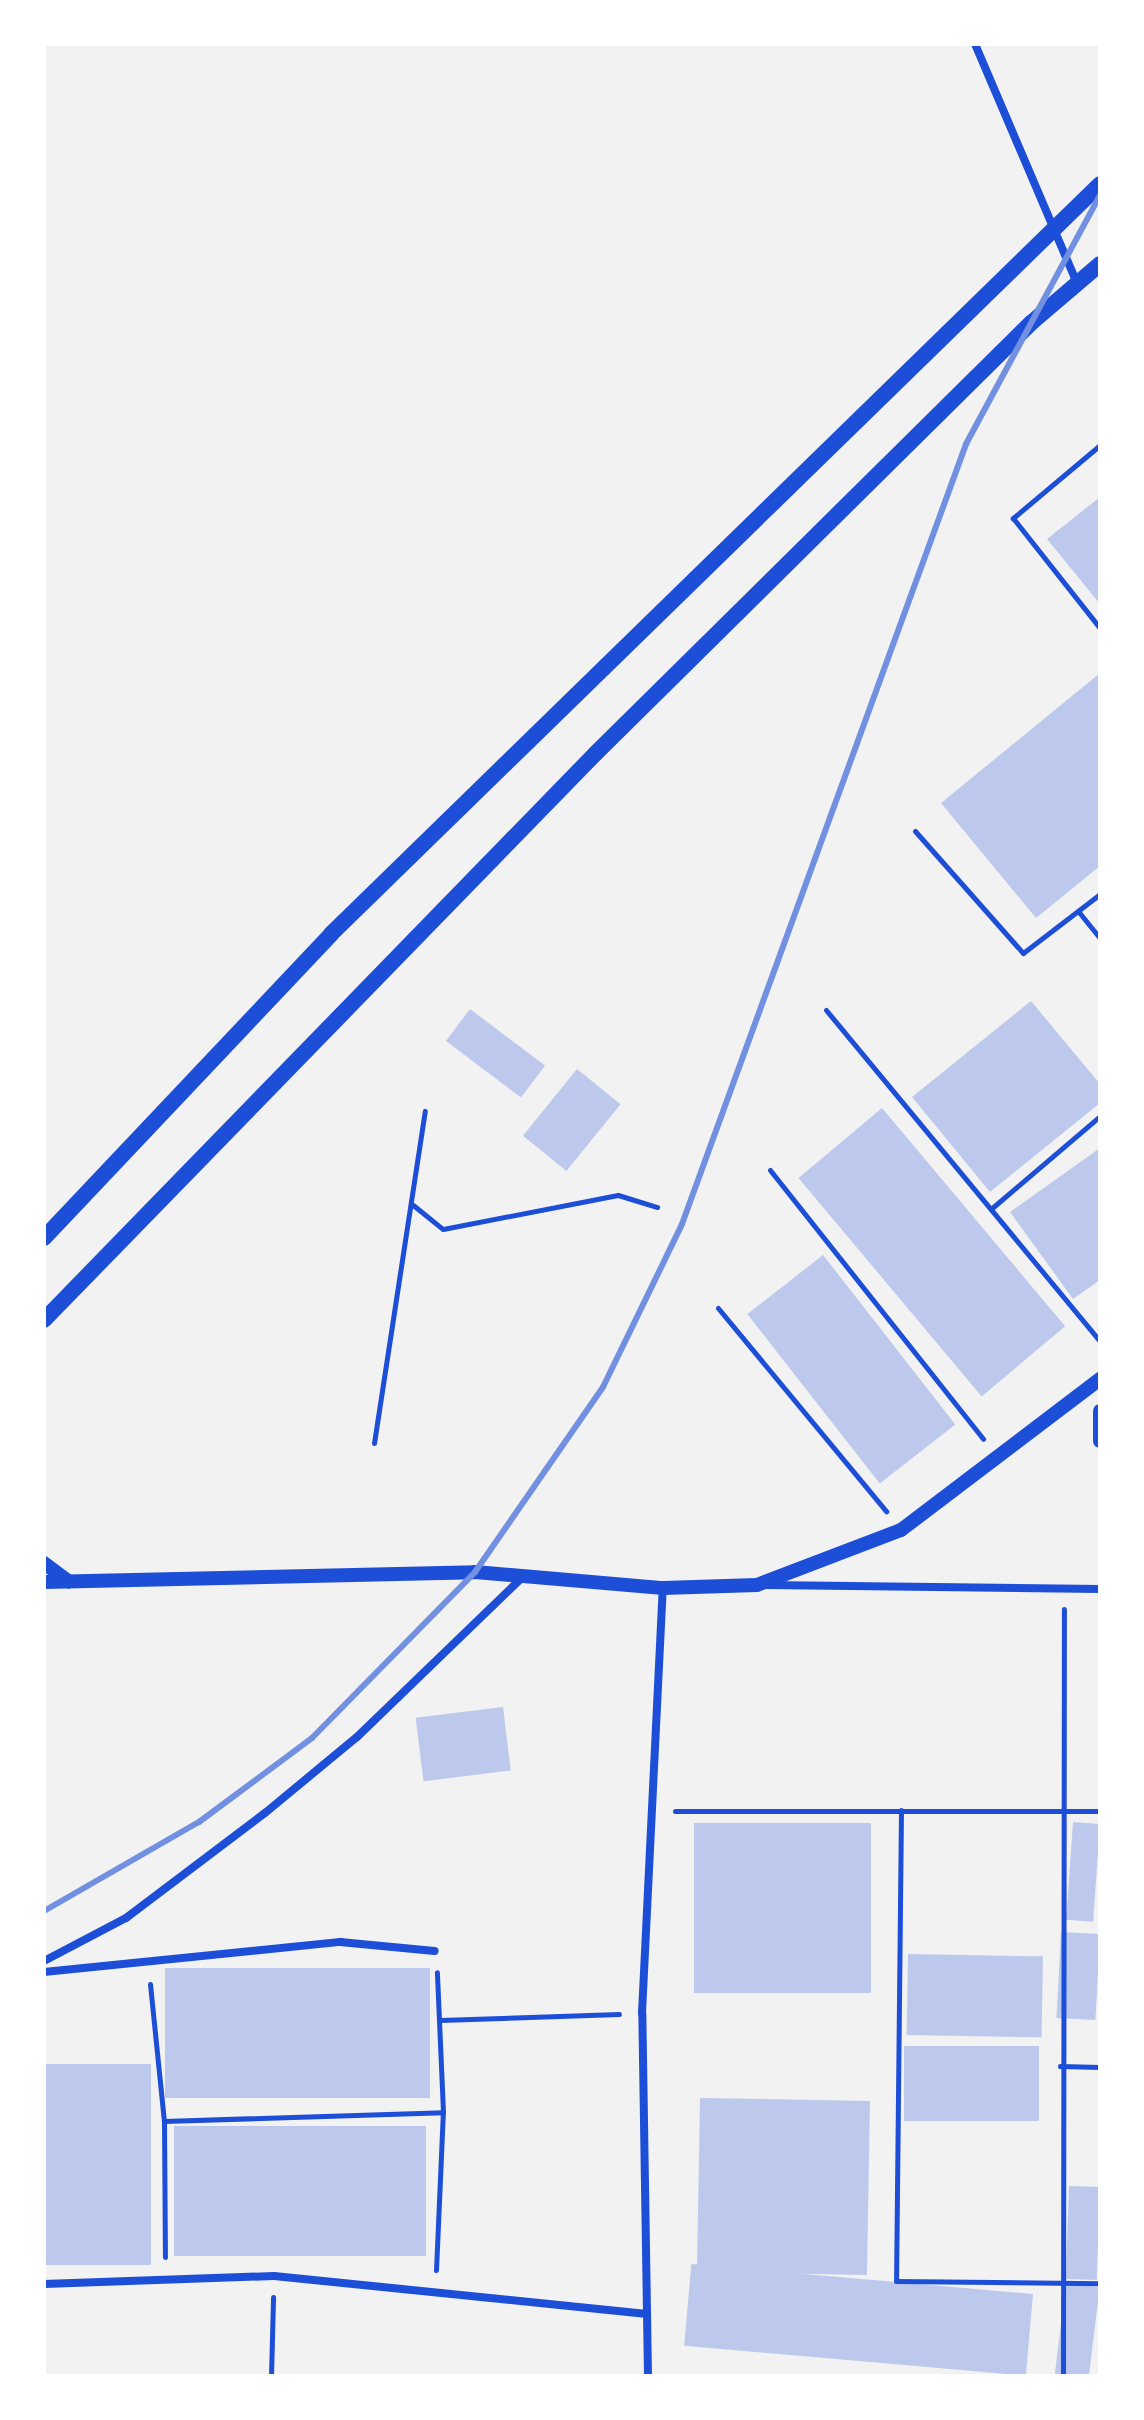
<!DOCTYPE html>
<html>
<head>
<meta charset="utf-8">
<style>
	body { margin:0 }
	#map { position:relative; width:1144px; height:2420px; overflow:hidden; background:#f2f2f2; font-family:"Varela Round",sans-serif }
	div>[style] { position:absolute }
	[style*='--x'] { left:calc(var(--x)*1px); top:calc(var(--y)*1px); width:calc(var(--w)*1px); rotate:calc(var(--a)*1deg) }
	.building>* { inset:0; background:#bdc9ec; transform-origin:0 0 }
	.path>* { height:5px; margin:-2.5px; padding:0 2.5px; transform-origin:2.5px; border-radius:2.5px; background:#1d4ed8 }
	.minor>* { height:8px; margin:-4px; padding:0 4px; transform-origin:4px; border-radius:4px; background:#1d4ed8 }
	.tertiary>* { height:14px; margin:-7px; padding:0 7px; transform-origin:7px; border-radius:7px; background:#1d4ed8 }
	.secondary>* { height:16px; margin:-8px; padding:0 8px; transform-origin:8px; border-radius:8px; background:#1d4ed8 }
	.rail>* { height:6px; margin:-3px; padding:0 3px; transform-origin:3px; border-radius:3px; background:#7290e2 }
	span { translate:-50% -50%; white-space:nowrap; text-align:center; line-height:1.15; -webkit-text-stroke:6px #fff; paint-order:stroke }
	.frame { position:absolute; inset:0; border:46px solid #fff; pointer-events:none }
</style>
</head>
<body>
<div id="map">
	<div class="building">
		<div style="clip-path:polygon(1100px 497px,1100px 604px,1047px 539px)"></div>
		<div style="clip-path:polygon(1100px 673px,1100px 866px,1036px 918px,941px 803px)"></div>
		<div style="clip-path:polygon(1031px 1001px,1100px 1084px,1100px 1103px,990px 1192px,912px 1097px)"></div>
		<div style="left:470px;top:1009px;width:94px;height:40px;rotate:37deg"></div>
		<div style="left:577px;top:1069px;width:56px;height:86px;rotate:39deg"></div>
		<div style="left:882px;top:1108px;width:285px;height:109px;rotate:50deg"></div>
		<div style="clip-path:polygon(1100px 1148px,1100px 1280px,1073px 1299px,1010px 1212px)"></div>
		<div style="left:823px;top:1255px;width:215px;height:96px;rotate:52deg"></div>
		<div style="left:503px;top:1707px;width:64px;height:88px;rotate:83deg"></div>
		<div style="left:1073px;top:1822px;width:27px;height:98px;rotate:4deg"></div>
		<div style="left:871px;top:1823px;width:170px;height:177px;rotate:90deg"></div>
		<div style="left:1061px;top:1932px;width:39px;height:86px;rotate:3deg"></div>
		<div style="left:908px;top:1954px;width:135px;height:81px;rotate:1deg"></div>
		<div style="left:430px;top:1968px;width:130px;height:265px;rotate:90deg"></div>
		<div style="left:904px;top:2046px;width:135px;height:75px"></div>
		<div style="left:44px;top:2064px;width:107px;height:201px"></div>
		<div style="left:700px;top:2098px;width:170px;height:174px;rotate:1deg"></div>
		<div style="left:426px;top:2126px;width:130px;height:252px;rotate:90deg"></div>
		<div style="left:1069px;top:2186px;width:31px;height:93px;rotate:2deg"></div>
		<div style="left:1066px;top:2283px;width:34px;height:93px;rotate:7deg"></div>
		<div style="left:1033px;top:2294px;width:82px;height:343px;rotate:95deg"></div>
	</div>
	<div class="path">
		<div style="--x:1100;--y:445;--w:114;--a:140"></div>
		<div style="--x:1013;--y:518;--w:140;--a:51.7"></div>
		<div style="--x:915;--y:831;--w:163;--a:48.5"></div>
		<div style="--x:1023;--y:953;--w:97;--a:-37.5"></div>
		<div style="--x:1078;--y:911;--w:35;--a:51"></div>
		<div style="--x:826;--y:1010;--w:430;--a:50.4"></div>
		<div style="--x:770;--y:1170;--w:343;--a:51.6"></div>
		<div style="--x:413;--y:1205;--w:38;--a:39"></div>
		<div style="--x:443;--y:1229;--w:178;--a:-11"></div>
		<div style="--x:618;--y:1195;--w:41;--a:17.1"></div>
		<div style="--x:992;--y:1208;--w:142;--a:-40.4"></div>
		<div style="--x:718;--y:1308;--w:264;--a:50.4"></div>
		<div style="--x:374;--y:1443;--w:336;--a:-81.3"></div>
		<div style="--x:901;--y:1810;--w:471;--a:90.6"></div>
		<div style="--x:896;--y:2281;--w:204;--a:0.6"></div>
		<div style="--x:675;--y:1811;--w:425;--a:0"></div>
		<div style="--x:150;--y:1984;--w:138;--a:84.2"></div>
		<div style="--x:164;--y:2121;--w:136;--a:89.6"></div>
		<div style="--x:440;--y:2020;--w:179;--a:-1.9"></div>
		<div style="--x:1060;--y:2066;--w:40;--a:1.4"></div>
		<div style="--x:164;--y:2121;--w:279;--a:-1.8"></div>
		<div style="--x:436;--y:2270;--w:158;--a:-87.5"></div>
		<div style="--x:443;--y:2112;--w:140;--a:-92.5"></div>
		<div style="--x:271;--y:2376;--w:79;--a:-88.5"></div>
		<div style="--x:1063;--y:2376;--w:767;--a:-89.93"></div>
	</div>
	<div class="minor">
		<div style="--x:975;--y:44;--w:260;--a:66.9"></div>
		<div style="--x:765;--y:1585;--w:335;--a:0.7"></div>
		<div style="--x:44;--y:1961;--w:93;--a:-27.7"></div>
		<div style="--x:126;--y:1918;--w:174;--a:-37.1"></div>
		<div style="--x:265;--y:1813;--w:119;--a:-39.6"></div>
		<div style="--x:357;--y:1737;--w:232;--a:-44"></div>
		<div style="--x:44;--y:1972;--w:298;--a:-5.8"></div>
		<div style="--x:340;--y:1942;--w:95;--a:5.4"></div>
		<div style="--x:44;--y:2284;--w:230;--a:-2"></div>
		<div style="--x:274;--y:2276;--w:375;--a:5.8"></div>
		<div style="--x:648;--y:2376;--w:363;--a:-90.9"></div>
		<div style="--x:642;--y:2013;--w:426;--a:-87.2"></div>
	</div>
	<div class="tertiary">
		<div style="--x:1100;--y:1411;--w:30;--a:90"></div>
		<div style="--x:44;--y:1563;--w:31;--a:37"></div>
		<div style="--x:44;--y:1582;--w:431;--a:-1.3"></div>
		<div style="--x:475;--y:1572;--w:189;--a:4.9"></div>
		<div style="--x:663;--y:1588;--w:94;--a:-1.8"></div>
		<div style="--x:757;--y:1585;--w:154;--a:-20.9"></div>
		<div style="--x:901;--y:1530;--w:250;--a:-37.2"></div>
	</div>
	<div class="secondary">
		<div style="--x:44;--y:1238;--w:418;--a:-46.6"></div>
		<div style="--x:331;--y:934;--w:1074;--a:-44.28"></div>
		<div style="--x:44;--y:1320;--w:791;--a:-45.77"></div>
		<div style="--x:596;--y:753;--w:612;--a:-44.67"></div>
		<div style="--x:1031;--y:323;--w:91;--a:-40.5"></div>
	</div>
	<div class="rail">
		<div style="--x:44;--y:1911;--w:179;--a:-29.9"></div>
		<div style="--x:199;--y:1822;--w:141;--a:-36.6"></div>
		<div style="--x:312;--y:1738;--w:233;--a:-45.5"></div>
		<div style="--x:475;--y:1572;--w:225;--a:-55.3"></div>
		<div style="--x:603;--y:1387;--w:181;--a:-64.1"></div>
		<div style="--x:682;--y:1224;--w:830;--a:-69.99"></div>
		<div style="--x:966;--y:444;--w:283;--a:-61.7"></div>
	</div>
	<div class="frame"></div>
</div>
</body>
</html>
